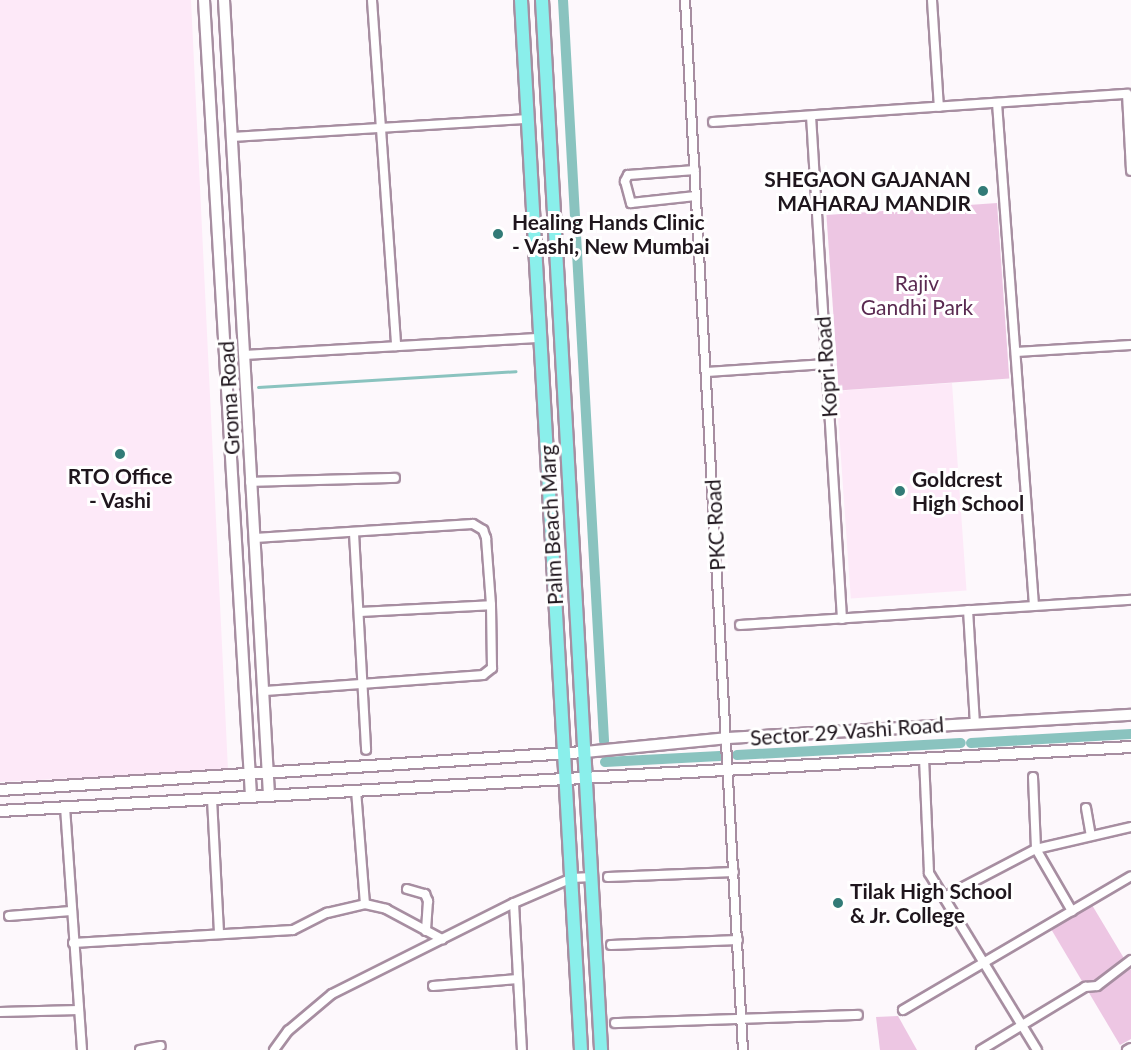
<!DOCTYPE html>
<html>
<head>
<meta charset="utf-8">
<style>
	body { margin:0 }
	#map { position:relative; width:1131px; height:1050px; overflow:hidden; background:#fdf8fc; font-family:Lato,sans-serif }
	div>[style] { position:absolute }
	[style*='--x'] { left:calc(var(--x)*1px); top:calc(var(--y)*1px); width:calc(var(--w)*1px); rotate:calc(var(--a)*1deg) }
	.built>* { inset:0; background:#fde9f8; transform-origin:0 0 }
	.green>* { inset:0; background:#edc6e3; transform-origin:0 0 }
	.stream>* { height:3px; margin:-1.5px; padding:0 1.5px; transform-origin:1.5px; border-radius:1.5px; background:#8ac3bf }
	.canal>* { height:10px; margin:-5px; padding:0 5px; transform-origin:5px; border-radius:5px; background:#8ac3bf }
	.roads { filter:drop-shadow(2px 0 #a78ea1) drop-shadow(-2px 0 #a78ea1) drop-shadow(0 2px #a78ea1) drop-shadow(0 -2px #a78ea1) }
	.street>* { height:8px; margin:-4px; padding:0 4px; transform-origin:4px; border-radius:4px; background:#fff }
	.secondary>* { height:10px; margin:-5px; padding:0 5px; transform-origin:5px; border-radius:5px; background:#fff }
	.primary>* { height:12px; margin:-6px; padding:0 6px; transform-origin:6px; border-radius:6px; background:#8aefeb }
	.dots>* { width:16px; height:16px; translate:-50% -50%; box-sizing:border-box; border:3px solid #fff; border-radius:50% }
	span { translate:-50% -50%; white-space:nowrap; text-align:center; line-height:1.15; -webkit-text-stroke:6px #fff; paint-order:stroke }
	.poi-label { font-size:21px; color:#1f161d; font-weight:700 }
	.right { translate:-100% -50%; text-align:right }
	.left { translate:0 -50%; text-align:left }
	.park-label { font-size:21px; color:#5a2a51 }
	.street-label { font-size:21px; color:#1f161d }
</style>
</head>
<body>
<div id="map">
	<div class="built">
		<div style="clip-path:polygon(0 0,191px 0,228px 770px,0 782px)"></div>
		<div style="left:952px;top:383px;width:208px;height:116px;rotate:86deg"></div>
	</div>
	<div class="green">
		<div style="left:997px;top:203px;width:176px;height:171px;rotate:86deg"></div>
		<div style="clip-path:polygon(1092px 905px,1131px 970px,1131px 1039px,1120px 1045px,1051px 929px)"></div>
		<div style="clip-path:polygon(898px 1016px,917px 1050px,880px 1050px,876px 1017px)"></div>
	</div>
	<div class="stream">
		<div style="--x:258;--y:387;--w:258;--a:-3.5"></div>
	</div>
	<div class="canal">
		<div style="--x:563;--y:0;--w:742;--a:86.83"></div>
		<div style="--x:971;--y:743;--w:160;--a:-3.2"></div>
		<div style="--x:737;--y:755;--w:224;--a:-3.1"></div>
		<div style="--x:605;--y:762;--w:115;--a:-3"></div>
	</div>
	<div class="roads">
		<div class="street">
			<div style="--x:372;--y:0;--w:347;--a:86"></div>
			<div style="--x:685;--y:0;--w:1052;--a:86.84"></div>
			<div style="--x:932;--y:0;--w:107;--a:86.3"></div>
			<div style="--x:997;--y:103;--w:504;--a:85.79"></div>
			<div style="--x:811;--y:116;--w:504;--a:86.47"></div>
			<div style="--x:713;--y:122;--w:415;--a:-3.9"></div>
			<div style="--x:1127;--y:94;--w:77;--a:87"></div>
			<div style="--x:232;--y:137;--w:297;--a:-3.5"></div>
			<div style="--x:695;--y:170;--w:67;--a:175.7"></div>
			<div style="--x:628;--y:175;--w:7;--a:117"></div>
			<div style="--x:625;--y:181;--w:23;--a:75"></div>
			<div style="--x:631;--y:203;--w:65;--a:-6.1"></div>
			<div style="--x:1016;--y:352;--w:115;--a:-3.5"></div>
			<div style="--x:244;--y:355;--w:298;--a:-3.3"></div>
			<div style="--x:707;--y:372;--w:119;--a:-3.8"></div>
			<div style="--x:250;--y:482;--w:145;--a:-1.6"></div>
			<div style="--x:354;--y:533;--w:217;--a:86.8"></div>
			<div style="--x:255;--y:538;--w:218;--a:-3.7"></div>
			<div style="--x:473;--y:524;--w:12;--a:31"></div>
			<div style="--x:483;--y:530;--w:9;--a:69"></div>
			<div style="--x:486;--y:538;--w:67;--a:85.7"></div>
			<div style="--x:491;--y:605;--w:63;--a:89.1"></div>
			<div style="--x:492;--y:668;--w:11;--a:142"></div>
			<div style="--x:483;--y:675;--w:221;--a:175.8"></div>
			<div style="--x:968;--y:610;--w:113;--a:86.5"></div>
			<div style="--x:359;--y:612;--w:132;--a:-3"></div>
			<div style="--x:740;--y:625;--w:392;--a:-3.7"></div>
			<div style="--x:924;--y:758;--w:115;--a:87.5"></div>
			<div style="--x:929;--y:873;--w:207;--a:58.6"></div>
			<div style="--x:1033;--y:777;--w:72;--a:87.6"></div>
			<div style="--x:1036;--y:849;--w:72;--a:59.9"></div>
			<div style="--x:356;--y:790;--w:114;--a:85.5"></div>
			<div style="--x:212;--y:799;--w:135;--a:87"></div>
			<div style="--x:65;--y:807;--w:244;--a:86"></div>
			<div style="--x:1086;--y:808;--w:28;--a:80"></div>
			<div style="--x:608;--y:877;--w:126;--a:-2.3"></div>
			<div style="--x:407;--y:889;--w:19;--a:16"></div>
			<div style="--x:425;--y:894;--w:8;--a:67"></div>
			<div style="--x:428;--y:901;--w:30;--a:94"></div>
			<div style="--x:944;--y:897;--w:104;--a:-27.6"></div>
			<div style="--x:1036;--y:849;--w:98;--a:-13"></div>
			<div style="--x:514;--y:903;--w:147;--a:86.9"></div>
			<div style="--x:9;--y:916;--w:62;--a:-4.6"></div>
			<div style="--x:73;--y:943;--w:220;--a:-3.4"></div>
			<div style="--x:293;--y:930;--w:38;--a:-27"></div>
			<div style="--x:327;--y:913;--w:39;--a:-13"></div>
			<div style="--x:365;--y:904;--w:22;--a:13"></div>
			<div style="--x:386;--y:909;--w:64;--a:28.2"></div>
			<div style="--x:611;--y:945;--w:127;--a:-2.3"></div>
			<div style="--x:433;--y:986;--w:85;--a:-4.7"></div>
			<div style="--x:903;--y:1010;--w:264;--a:-30.4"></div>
			<div style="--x:0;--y:1012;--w:79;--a:-1.5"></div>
			<div style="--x:615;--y:1023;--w:243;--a:-1.9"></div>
			<div style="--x:140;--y:1050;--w:21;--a:-11"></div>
			<div style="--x:274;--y:1050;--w:24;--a:-54"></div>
			<div style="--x:288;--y:1031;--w:57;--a:-40.1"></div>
			<div style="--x:332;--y:994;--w:203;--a:-26.6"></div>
			<div style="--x:514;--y:903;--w:63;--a:-23.3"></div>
			<div style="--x:572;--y:878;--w:20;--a:-3"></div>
			<div style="--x:981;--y:1050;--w:122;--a:-31.2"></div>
			<div style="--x:1085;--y:987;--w:12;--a:-5"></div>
			<div style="--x:1097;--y:986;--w:43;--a:-37.4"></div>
			<div style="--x:1127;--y:1050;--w:4;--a:-27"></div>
		</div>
		<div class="secondary">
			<div style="--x:204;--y:0;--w:797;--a:86.62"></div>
			<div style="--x:224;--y:0;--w:796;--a:86.76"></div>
			<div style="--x:0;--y:790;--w:586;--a:-3.72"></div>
			<div style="--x:585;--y:752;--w:144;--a:-5.6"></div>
			<div style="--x:728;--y:738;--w:404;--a:-3.3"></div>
			<div style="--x:0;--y:811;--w:1133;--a:-3.24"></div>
		</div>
		<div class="primary">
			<div style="--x:521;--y:0;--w:1052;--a:86.73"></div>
			<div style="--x:542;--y:0;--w:1052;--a:86.78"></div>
		</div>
	</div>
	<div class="dots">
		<div style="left:983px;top:191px;background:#327b77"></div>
		<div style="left:498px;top:234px;background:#327b77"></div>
		<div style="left:120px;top:454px;background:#327b77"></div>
		<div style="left:900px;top:491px;background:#327b77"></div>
		<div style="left:838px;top:903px;background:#327b77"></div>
	</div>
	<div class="poi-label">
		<span class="right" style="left:971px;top:191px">SHEGAON GAJANAN<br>MAHARAJ MANDIR</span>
		<span class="left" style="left:512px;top:234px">Healing Hands Clinic<br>- Vashi, New Mumbai</span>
		<span style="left:120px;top:488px">RTO Office<br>- Vashi</span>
		<span class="left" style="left:912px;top:491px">Goldcrest<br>High School</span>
		<span class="left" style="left:850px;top:903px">Tilak High School<br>&amp; Jr. College</span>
	</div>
	<div class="park-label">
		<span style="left:917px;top:295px">Rajiv<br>Gandhi Park</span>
	</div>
	<div class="street-label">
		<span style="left:826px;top:367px;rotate:-94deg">Kopri Road</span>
		<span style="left:229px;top:398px;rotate:-93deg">Groma Road</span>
		<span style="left:551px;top:525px;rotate:-93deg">Palm Beach Marg</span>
		<span style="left:715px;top:525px;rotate:-93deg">PKC Road</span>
		<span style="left:847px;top:731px;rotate:-4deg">Sector 29 Vashi Road</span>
	</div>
</div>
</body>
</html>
